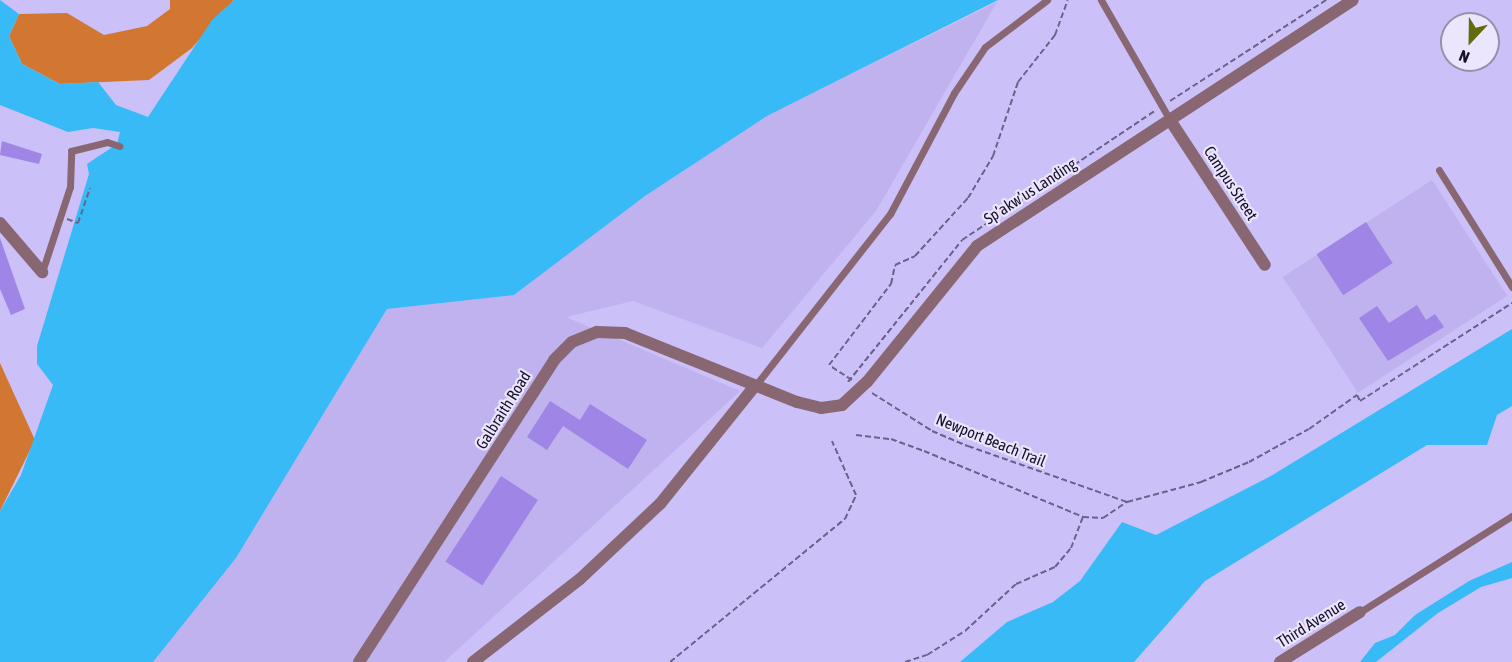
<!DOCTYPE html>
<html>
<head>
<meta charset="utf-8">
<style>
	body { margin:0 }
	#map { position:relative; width:1512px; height:662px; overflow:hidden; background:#ccc0f9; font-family:"Asap Condensed",sans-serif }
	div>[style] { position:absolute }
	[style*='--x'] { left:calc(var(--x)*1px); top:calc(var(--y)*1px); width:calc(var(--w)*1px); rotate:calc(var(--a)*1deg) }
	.built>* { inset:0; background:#bfb2ef; transform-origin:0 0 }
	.forest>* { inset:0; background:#d27732 }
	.water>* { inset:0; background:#38baf7 }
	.building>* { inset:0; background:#9f86e6; transform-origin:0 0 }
	.path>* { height:2px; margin-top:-1px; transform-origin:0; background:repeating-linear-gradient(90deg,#6b628a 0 6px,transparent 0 9px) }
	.service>* { height:7px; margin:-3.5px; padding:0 3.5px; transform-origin:3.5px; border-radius:3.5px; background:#886773 }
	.minor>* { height:12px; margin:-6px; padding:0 6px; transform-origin:6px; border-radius:6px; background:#886773 }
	span { translate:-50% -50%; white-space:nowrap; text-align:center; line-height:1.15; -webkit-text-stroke:4.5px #ebe6fd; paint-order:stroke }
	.street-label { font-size:16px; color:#17102a }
	.north { position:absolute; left:1440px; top:12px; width:60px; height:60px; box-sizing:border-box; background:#ebe6fd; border:2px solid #9690a9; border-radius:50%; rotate:202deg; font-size:16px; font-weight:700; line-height:24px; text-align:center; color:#17102a }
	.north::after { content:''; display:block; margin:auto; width:21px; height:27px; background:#646b0f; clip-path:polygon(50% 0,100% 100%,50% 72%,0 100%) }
</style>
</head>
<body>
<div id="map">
	<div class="built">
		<div style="clip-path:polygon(997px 2px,876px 211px,762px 348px,633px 301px,566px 317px,740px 391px,444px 662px,153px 662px,236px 558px,387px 309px,514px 295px,645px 196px,767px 116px)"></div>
		<div style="left:1432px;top:180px;width:138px;height:178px;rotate:57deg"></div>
	</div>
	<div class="forest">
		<div style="clip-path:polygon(170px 0,234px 0,192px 48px,149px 80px,60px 84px,22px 64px,9px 36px,19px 14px,67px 13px,104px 35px,147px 26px,170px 9px)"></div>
		<div style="clip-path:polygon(0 363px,35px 440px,0 511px)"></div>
	</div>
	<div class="water">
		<div style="clip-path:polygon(0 0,19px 14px,9px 36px,22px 64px,60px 84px,98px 82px,116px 105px,148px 117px,212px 20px,234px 0,998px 0,767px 116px,645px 196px,514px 295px,387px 309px,236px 558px,153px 662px,0 662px,0 511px,21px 475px,53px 385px,37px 364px,37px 346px,89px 174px,87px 164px,117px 144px,120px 132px,93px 128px,68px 132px,0 105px)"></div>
		<div style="clip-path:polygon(1512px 329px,1512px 406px,1497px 415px,1487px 445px,1427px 445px,1205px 581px,1134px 662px,960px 662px,1007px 622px,1053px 602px,1080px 581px,1122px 522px,1156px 535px,1269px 477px)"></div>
		<div style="clip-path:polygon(1512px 562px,1512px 578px,1481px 587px,1438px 613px,1376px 662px,1360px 662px,1375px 643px,1395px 635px,1415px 615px,1469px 581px)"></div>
	</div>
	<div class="building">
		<div style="clip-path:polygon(2px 141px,42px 154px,39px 164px,0 155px)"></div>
		<div style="left:1366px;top:222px;width:49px;height:59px;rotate:57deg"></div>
		<div style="clip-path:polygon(0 238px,25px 309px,11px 315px,0 289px)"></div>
		<div style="clip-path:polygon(1417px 305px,1426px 320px,1435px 314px,1444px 327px,1388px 361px,1359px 318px,1377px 306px,1389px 323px)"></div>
		<div style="clip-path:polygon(550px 401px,580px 420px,590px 404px,647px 440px,628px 469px,563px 426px,547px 450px,527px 437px)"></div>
		<div style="left:501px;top:476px;width:44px;height:102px;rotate:33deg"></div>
	</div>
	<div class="path">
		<div style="--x:1170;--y:101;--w:186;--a:-32.9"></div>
		<div style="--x:67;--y:219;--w:12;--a:20"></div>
		<div style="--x:78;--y:223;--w:37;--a:-71"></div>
		<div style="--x:852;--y:380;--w:27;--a:-147"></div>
		<div style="--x:829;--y:365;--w:102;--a:-52.6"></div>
		<div style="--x:891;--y:284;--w:19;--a:-78"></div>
		<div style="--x:895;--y:265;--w:22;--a:-24"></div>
		<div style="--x:915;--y:256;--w:79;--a:-47.6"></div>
		<div style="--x:968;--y:198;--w:49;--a:-59.2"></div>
		<div style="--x:993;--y:156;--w:78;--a:-71.3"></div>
		<div style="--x:1018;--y:82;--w:60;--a:-51.8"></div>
		<div style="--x:1055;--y:35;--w:37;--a:-70"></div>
		<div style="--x:848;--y:382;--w:182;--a:-51.2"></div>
		<div style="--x:962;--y:240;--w:232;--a:-33.8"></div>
		<div style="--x:872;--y:393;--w:71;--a:32.3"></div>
		<div style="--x:932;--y:431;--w:39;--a:23"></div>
		<div style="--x:968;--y:446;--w:169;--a:19.4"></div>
		<div style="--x:856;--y:435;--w:35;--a:7"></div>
		<div style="--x:891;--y:439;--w:35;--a:20"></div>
		<div style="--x:924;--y:451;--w:172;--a:22.5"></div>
		<div style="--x:670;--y:662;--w:226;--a:-39.3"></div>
		<div style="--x:845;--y:519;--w:26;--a:-65"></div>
		<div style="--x:856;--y:495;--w:59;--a:-114"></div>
		<div style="--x:905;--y:662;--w:23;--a:-18"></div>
		<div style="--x:927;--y:655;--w:45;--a:-32.3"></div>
		<div style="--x:965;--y:631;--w:69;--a:-42.7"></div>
		<div style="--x:1016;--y:584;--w:43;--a:-23.6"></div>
		<div style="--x:1055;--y:567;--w:25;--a:-50"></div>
		<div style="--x:1071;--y:548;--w:33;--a:-69"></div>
		<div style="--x:1083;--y:517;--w:20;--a:3"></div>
		<div style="--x:1103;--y:518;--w:29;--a:-34"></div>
		<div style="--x:1127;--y:502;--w:77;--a:-15.1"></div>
		<div style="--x:1201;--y:482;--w:52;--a:-22.6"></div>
		<div style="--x:1249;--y:462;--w:68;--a:-28.8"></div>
		<div style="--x:1309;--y:429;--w:59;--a:-35.3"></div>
		<div style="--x:1357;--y:395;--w:7;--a:63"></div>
		<div style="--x:1360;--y:401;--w:181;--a:-32.8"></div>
	</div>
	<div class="service">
		<div style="--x:1101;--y:0;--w:138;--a:60.1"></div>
		<div style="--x:1439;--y:170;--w:138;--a:58"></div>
		<div style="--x:42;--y:272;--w:89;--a:-71.8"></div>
		<div style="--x:70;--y:187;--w:36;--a:-88"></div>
		<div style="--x:71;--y:151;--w:37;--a:-14"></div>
		<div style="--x:107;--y:142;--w:13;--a:18"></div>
		<div style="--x:755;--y:386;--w:219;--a:-51.9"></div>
		<div style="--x:890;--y:214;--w:137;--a:-62.1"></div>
		<div style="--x:954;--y:93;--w:55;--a:-56"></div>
		<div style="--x:985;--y:47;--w:78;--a:-37.2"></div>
		<div style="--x:1360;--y:612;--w:180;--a:-32.3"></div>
	</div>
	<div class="minor">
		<div style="--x:1170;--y:120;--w:173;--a:56.8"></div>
		<div style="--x:0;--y:223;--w:65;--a:49.4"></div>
		<div style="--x:359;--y:662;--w:359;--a:-57.1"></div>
		<div style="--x:554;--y:360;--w:25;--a:-45"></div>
		<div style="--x:572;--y:342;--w:27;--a:-22"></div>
		<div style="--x:597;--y:332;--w:28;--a:2"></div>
		<div style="--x:625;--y:333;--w:185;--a:21.9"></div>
		<div style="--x:797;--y:402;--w:25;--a:14"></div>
		<div style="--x:821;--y:408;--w:21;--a:-8"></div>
		<div style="--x:842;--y:405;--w:34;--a:-43"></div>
		<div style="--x:867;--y:382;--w:175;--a:-51"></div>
		<div style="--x:977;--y:246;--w:449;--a:-33.2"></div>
		<div style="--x:473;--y:662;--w:135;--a:-37.8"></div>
		<div style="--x:580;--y:579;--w:110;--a:-43.2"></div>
		<div style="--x:660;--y:504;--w:151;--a:-51.2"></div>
		<div style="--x:1280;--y:662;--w:94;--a:-32"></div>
	</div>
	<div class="street-label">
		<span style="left:1231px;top:183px;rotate:57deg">Campus Street</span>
		<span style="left:1030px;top:191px;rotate:-33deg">Sp’akw’us Landing</span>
		<span style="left:503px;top:410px;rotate:-58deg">Galbraith Road</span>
		<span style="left:991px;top:440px;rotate:22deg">Newport Beach Trail</span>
		<span style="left:1311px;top:623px;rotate:-32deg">Third Avenue</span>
	</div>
	<div class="north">N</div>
</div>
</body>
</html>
